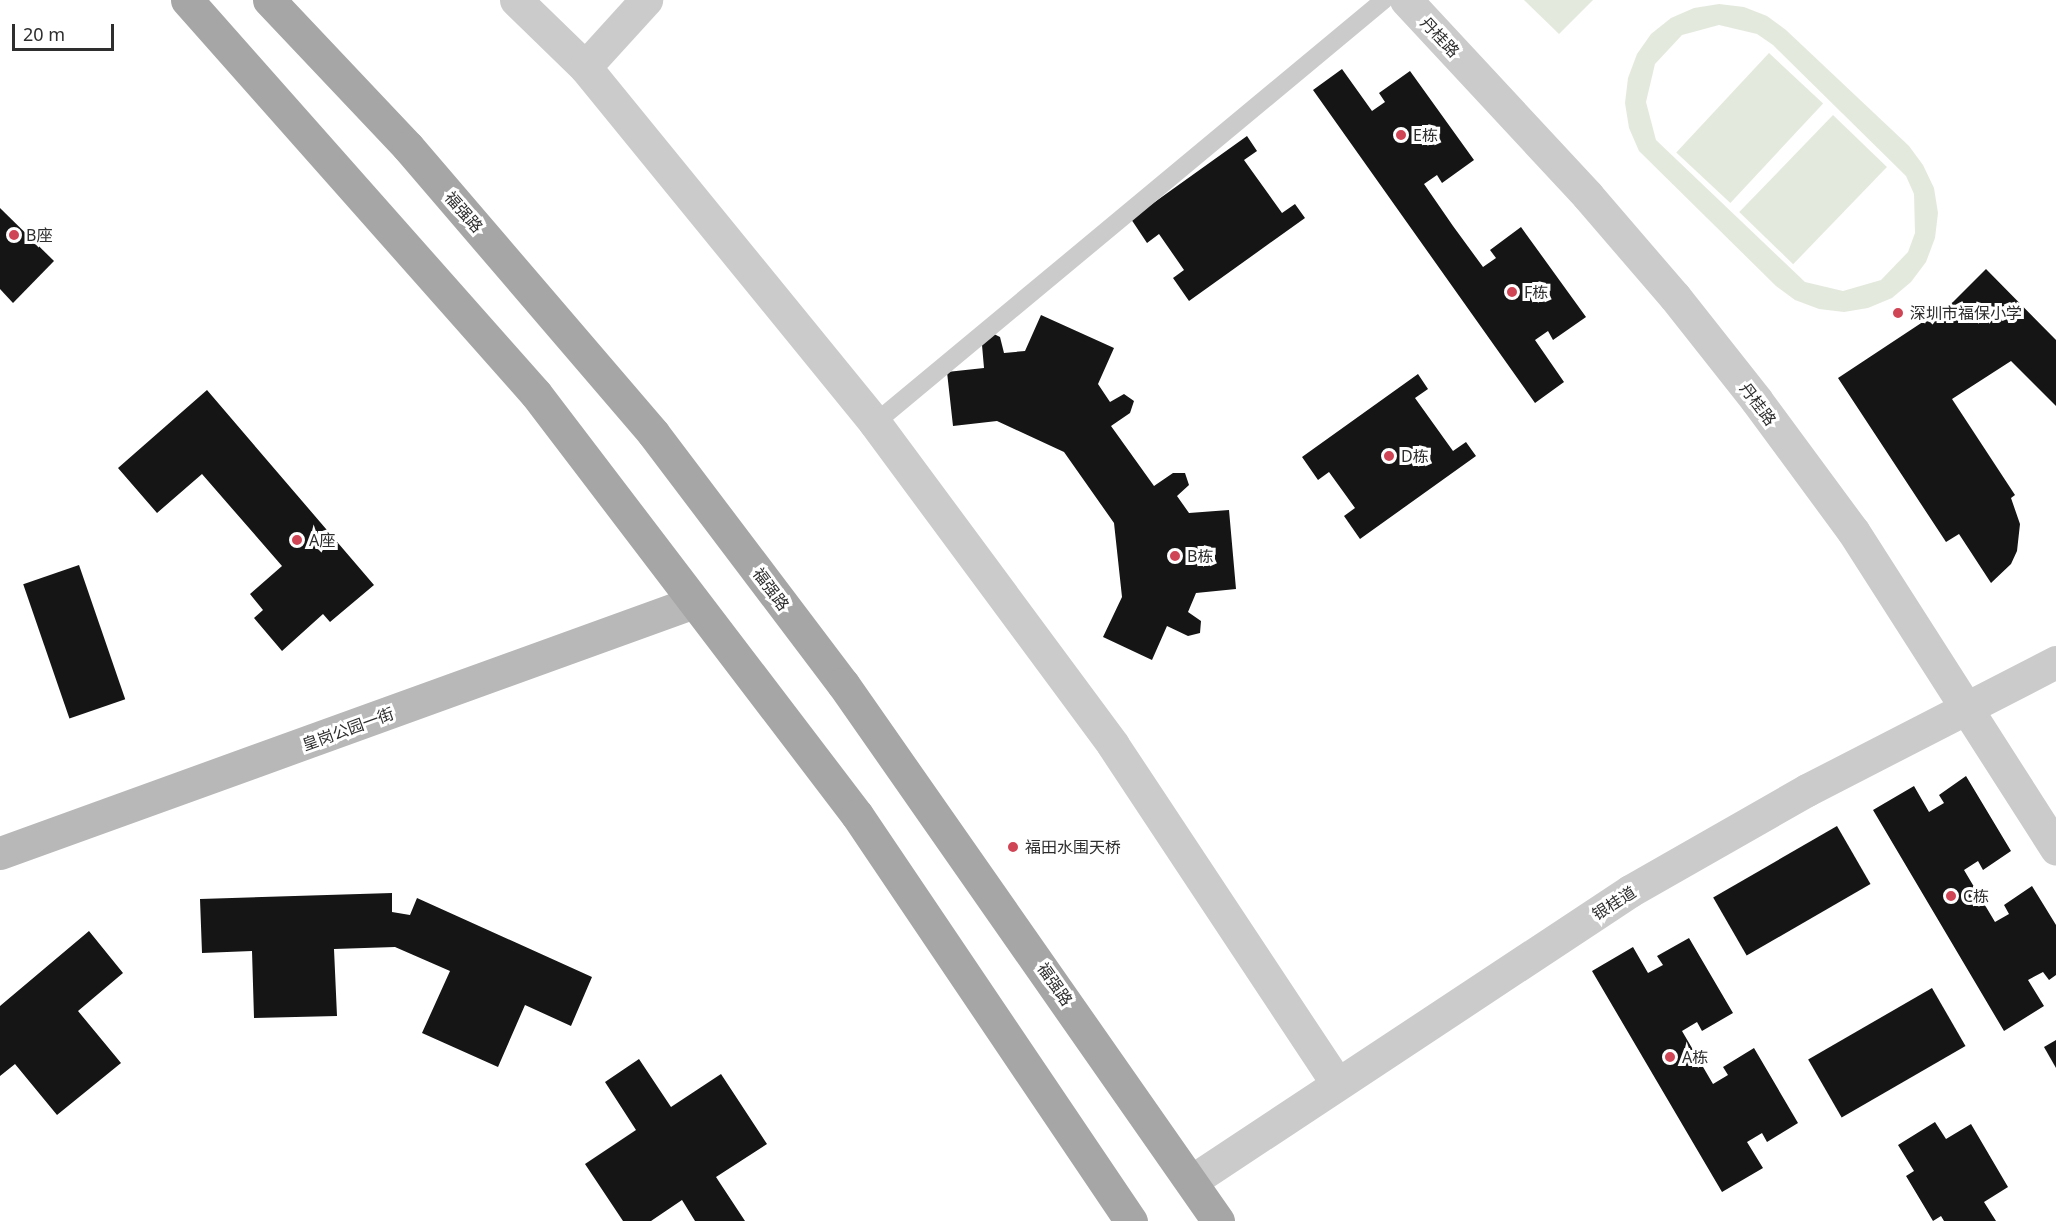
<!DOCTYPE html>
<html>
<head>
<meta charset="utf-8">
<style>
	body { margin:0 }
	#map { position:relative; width:2056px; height:1221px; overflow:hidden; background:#fff; font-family:"Noto Sans","Noto Sans SC",sans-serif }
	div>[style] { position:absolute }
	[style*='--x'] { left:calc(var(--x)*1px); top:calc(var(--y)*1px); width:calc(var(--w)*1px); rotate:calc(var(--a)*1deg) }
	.green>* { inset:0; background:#e4e9dd; transform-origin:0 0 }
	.building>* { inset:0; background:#151515; transform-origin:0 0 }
	.lane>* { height:18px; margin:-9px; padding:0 9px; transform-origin:9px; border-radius:9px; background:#cbcbcb }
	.street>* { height:33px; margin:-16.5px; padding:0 16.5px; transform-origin:16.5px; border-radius:16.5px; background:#cbcbcb }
	.secondary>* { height:33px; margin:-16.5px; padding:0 16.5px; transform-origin:16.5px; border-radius:16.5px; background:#b8b8b8 }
	.primary>* { height:33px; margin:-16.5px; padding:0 16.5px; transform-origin:16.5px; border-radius:16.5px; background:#a6a6a6 }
	.dots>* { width:16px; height:16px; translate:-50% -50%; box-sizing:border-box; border:3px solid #fff; border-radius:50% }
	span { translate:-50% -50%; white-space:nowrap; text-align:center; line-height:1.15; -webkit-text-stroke:6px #fff; paint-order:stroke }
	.street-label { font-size:16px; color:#2e2e2e }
	.poi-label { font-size:16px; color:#2e2e2e }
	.left { translate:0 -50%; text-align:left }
	.scale { position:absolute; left:12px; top:24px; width:102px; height:27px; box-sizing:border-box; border:3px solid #2e2e2e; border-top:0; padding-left:8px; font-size:18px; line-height:21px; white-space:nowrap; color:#2e2e2e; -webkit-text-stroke:4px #fff; paint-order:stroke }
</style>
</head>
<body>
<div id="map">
	<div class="green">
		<div style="clip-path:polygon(1524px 0,1593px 0,1559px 34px)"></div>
		<div style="clip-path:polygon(evenodd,1719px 4px,1744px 7px,1767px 16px,1786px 30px,1909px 146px,1923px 165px,1934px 188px,1938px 213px,1935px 238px,1926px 262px,1911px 282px,1892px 298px,1868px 308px,1844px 312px,1819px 309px,1795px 300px,1776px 286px,1639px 151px,1629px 128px,1625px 103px,1628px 78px,1637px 54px,1651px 34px,1671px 18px,1694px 8px,1719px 4px,1719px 25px,1757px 34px,1773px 45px,1906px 176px,1914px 194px,1915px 233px,1908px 252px,1881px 280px,1843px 291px,1805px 282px,1656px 140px,1646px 102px,1655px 64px,1682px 35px,1719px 25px)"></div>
		<div style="left:1769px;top:53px;width:74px;height:136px;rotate:43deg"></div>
		<div style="left:1833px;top:115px;width:75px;height:135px;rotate:44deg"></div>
	</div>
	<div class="building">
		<div style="clip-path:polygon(1342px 69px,1372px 111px,1385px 102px,1379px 93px,1410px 71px,1474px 160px,1442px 183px,1437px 175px,1424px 184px,1453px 226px,1483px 267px,1496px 258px,1490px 250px,1521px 227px,1586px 317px,1553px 340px,1548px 331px,1535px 340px,1564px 382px,1535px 403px,1313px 90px)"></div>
		<div style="clip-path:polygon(1247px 136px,1257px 151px,1244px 160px,1282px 213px,1295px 204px,1305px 218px,1189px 301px,1173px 278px,1184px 270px,1159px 234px,1147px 243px,1131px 219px)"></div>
		<div style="clip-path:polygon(0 208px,54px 261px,13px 303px,0 289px)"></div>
		<div style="clip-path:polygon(1986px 269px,2056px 340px,2056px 406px,2011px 361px,1952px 399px,2015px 495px,2011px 498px,2020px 524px,2017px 551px,2011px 564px,1991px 583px,1959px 534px,1946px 542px,1838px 378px,1953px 302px)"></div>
		<div style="clip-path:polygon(1041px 315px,1114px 348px,1098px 384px,1110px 402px,1124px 394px,1134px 401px,1130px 413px,1111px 426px,1154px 486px,1173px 473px,1185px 473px,1189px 485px,1177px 496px,1189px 513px,1229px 510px,1236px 589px,1196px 593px,1188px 612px,1201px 621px,1200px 633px,1188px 636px,1167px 626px,1152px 660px,1103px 637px,1122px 597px,1114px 523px,1064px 452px,997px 421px,953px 426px,947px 372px,984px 368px,982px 345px,994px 334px,1000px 337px,1004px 353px,1025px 351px)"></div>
		<div style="clip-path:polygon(1418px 374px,1428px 389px,1415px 398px,1453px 451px,1466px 442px,1476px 456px,1360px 539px,1344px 516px,1355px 508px,1329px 472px,1318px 480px,1302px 457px)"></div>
		<div style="clip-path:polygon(207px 390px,374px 585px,330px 622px,323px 614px,282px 651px,254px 618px,263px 610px,250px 594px,282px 566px,202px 474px,157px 513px,118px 468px)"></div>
		<div style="left:79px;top:565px;width:142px;height:59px;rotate:71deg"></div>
		<div style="clip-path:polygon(1966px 776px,2011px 851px,1983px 870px,1978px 861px,1964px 870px,1995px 922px,2009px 914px,2004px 905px,2032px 886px,2056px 925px,2056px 975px,2049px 980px,2043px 972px,2028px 980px,2044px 1006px,2004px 1031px,1873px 810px,1914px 786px,1929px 812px,1944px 803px,1939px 795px)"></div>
		<div style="left:1837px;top:826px;width:67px;height:143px;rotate:60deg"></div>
		<div style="clip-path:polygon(392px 893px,392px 912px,410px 915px,417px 898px,592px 977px,571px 1026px,525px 1005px,498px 1067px,422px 1033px,450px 971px,395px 947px,334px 949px,337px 1016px,254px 1018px,252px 951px,202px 953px,200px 899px)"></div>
		<div style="clip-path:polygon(89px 931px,123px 973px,78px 1011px,121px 1063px,57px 1115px,15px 1064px,0 1076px,0 1006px)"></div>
		<div style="clip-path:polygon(1689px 938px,1733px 1013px,1702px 1031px,1697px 1022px,1682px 1031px,1713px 1084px,1728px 1075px,1723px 1067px,1754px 1048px,1798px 1123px,1767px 1142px,1762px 1133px,1747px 1142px,1763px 1168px,1722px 1192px,1592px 971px,1633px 947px,1648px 973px,1663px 965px,1657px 956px)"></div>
		<div style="left:1932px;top:988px;width:67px;height:143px;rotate:60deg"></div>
		<div style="clip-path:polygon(2056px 1040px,2056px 1068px,2044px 1047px)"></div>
		<div style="clip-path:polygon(639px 1059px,671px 1107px,721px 1074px,767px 1144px,716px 1177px,745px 1221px,695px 1221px,682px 1200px,651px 1221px,623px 1221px,585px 1164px,636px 1130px,605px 1082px)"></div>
		<div style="clip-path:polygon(1935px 1122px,1946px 1139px,1971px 1124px,2008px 1187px,1984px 1202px,1996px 1221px,1944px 1221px,1941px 1216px,1933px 1221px,1906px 1176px,1914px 1171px,1898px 1145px)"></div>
	</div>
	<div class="lane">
		<div style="--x:875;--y:423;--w:662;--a:-39.73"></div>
	</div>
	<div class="street">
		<div style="--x:516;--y:0;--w:96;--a:44.2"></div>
		<div style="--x:585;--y:67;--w:459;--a:50.8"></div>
		<div style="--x:875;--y:423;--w:400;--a:53.5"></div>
		<div style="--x:1113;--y:745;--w:405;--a:56.5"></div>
		<div style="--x:1406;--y:0;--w:267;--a:47.1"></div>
		<div style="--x:1588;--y:196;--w:133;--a:49.3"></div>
		<div style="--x:1675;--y:297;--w:132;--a:51.7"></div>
		<div style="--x:1757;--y:401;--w:162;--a:53.6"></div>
		<div style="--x:1853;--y:531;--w:377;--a:57.4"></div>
		<div style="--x:585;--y:67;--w:91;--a:-47.7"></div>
		<div style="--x:1193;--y:1180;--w:524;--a:-33.48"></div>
		<div style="--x:1630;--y:891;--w:204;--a:-29.7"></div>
		<div style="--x:1807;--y:790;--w:280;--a:-27.2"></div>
	</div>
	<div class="secondary">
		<div style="--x:0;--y:853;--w:738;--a:-19.88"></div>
	</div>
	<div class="primary">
		<div style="--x:187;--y:0;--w:526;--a:48.47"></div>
		<div style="--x:536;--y:394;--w:529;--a:52.68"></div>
		<div style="--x:857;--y:815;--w:490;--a:56"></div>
		<div style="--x:269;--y:0;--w:202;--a:46.6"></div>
		<div style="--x:408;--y:147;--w:377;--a:49.4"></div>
		<div style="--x:653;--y:433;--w:315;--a:52.9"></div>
		<div style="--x:843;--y:684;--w:655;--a:55.07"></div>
	</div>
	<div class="dots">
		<div style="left:1401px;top:135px;background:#cf4555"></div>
		<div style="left:14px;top:235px;background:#cf4555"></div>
		<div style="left:1512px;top:292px;background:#cf4555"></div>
		<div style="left:1898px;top:313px;background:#cf4555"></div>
		<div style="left:1389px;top:456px;background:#cf4555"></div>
		<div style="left:297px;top:540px;background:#cf4555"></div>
		<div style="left:1175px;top:556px;background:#cf4555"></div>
		<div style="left:1013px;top:847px;background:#cf4555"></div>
		<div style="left:1951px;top:896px;background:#cf4555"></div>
		<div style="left:1670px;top:1057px;background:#cf4555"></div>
	</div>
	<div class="street-label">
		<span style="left:1440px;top:37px;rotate:47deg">丹桂路</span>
		<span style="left:464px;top:212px;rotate:49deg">福强路</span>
		<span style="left:1758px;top:404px;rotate:53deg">丹桂路</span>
		<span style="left:771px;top:589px;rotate:53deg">福强路</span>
		<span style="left:348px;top:729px;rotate:-20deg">皇岗公园一街</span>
		<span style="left:1614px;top:903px;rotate:-32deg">银桂道</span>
		<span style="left:1055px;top:984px;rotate:55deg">福强路</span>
	</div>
	<div class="poi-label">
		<span class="left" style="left:1413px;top:135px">E栋</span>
		<span class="left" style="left:26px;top:235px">B座</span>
		<span class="left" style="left:1524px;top:292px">F栋</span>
		<span class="left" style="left:1910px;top:313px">深圳市福保小学</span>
		<span class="left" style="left:1401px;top:456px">D栋</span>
		<span class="left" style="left:309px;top:540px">A座</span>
		<span class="left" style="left:1187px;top:556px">B栋</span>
		<span class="left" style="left:1025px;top:847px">福田水围天桥</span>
		<span class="left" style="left:1963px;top:896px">C栋</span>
		<span class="left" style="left:1682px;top:1057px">A栋</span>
	</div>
	<div class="scale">20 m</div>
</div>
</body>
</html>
